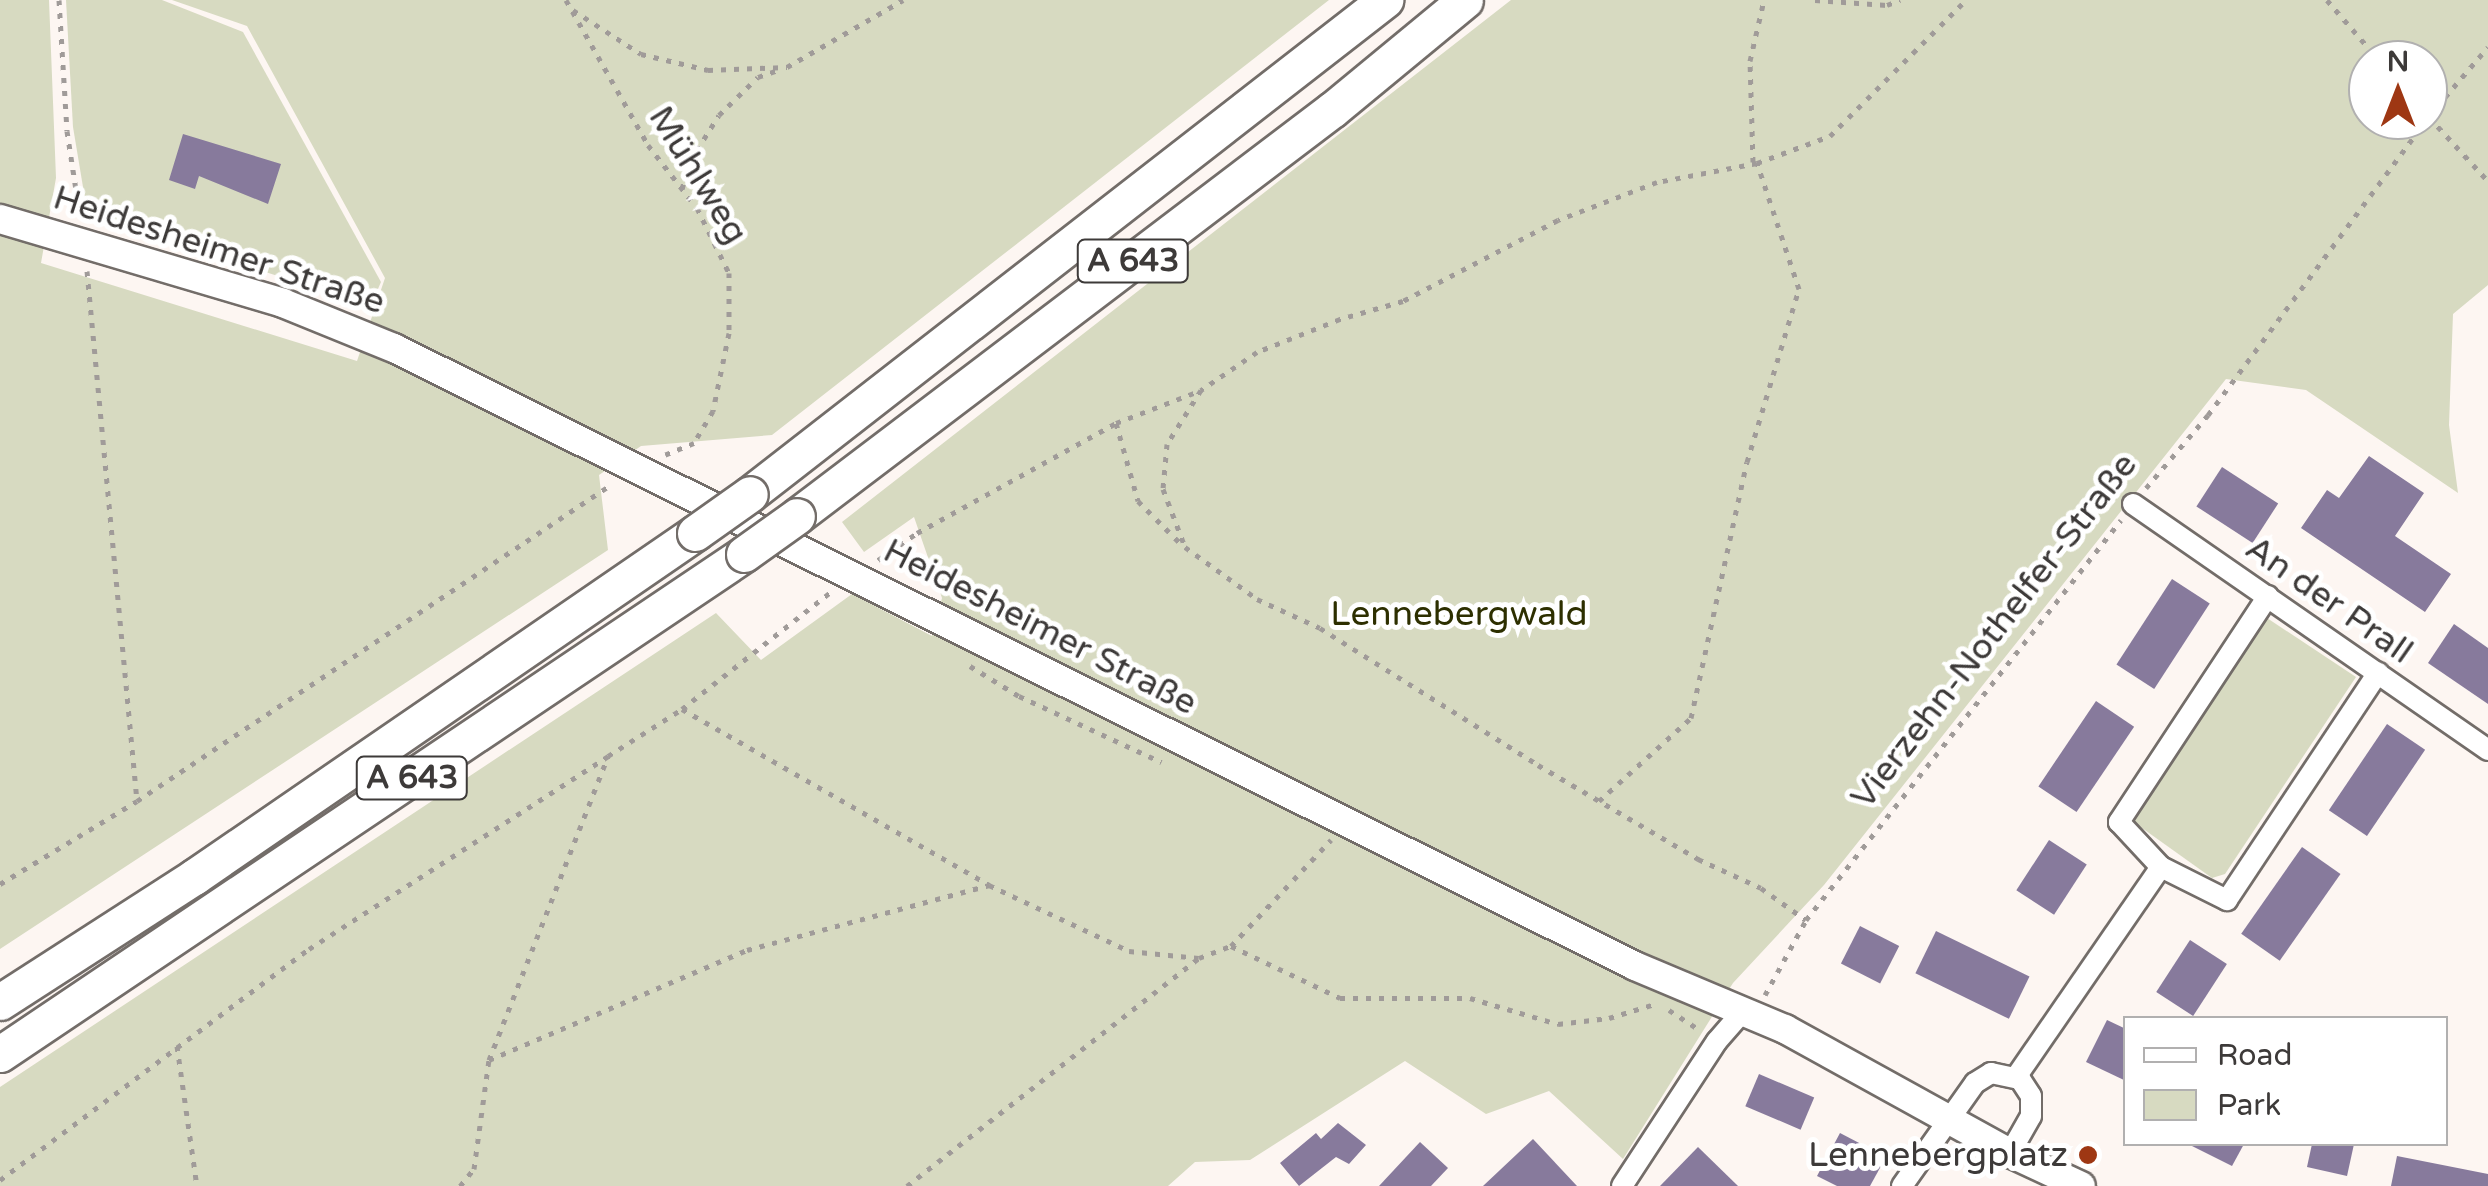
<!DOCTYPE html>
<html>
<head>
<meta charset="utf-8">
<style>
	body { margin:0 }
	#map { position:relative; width:2488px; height:1186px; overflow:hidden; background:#fdf6f2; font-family:"Varela Round",sans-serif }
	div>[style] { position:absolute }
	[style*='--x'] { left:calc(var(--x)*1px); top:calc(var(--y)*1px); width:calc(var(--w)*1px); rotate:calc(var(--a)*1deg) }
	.green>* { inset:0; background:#d7dac1 }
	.building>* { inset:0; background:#877a9c; transform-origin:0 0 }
	.path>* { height:5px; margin-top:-2.5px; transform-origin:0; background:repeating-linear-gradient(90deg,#a09b99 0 5px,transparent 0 13px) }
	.roads { filter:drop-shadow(2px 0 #736d69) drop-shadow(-2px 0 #736d69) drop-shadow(0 2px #736d69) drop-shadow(0 -2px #736d69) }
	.street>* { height:20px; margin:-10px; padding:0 10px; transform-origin:10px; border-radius:10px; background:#fff }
	.secondary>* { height:28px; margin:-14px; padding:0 14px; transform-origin:14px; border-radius:14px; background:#fff }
	.highway>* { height:35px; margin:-17.5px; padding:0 17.5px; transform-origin:17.5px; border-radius:17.5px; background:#fff }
	.bridges { filter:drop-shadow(2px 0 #736d69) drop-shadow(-2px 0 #736d69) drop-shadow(0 2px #736d69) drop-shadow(0 -2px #736d69) }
	.highway-bridge>* { height:35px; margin:-17.5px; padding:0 17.5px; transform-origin:17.5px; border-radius:17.5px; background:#fff }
	.dots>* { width:28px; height:28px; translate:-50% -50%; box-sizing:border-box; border:5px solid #fff; border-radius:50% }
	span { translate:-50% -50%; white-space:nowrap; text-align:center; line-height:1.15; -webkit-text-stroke:10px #fff; paint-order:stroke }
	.shield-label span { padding:2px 8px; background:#fff; border:2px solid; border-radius:8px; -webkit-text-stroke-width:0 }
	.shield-label { font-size:32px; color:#3d3a39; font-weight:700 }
	.street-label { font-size:35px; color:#3d3a39 }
	.park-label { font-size:35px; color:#2d2f00 }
	.poi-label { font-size:35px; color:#3d3a39 }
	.right { translate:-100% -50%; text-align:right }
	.legend { position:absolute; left:2123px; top:1016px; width:325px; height:130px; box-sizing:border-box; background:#fff; border:2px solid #b1b0b0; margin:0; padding:12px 18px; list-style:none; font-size:30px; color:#3d3a39 }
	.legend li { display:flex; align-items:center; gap:20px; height:50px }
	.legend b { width:50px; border:2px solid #b1b0b0 }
	.north { position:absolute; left:2348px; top:40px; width:100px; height:100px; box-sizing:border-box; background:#fff; border:2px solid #b1b0b0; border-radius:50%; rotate:0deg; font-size:28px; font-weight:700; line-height:40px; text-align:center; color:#3d3a39 }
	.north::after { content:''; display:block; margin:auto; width:35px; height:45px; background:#9e3713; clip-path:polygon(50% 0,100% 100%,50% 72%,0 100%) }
</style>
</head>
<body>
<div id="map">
	<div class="green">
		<div style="clip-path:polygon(0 0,49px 0,56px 178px,41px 263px,357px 361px,385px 278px,247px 26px,172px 0,1329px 0,772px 435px,641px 446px,599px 475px,608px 550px,0 949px)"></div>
		<div style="clip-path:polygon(66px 0,162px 0,243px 32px,381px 282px,371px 305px,88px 217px,73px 127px)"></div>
		<div style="clip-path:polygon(evenodd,1511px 0,2488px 0,2488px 285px,2453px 314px,2449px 425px,2458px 493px,2306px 390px,2226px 379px,1824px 885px,1733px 983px,1623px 1159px,1549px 1091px,1486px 1114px,1405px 1061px,1250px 1160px,1195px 1162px,1168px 1186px,0 1186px,0 1087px,716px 613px,761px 660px,852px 594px,932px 636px,942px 598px,914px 517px,864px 552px,842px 522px,1511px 0,2368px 60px,2428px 60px,2428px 120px,2368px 120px,2368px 60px)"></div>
		<div style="clip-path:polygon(2267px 618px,2356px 677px,2225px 874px,2212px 878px,2135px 823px,2134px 813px)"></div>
	</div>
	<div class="building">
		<div style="clip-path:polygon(183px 134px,281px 164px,268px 204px,199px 176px,195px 189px,169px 180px)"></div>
		<div style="clip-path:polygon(2369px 456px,2424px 493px,2395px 536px,2451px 574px,2425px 612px,2301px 528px,2327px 490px,2339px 498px)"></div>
		<div style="left:2222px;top:467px;width:67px;height:47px;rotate:33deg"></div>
		<div style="left:2172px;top:579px;width:45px;height:102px;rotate:33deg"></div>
		<div style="clip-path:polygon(2454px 624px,2488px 648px,2488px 704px,2428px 663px)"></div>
		<div style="left:2096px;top:701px;width:46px;height:103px;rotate:34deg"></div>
		<div style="left:2387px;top:724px;width:46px;height:104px;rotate:34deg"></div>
		<div style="left:2049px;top:840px;width:45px;height:60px;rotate:33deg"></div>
		<div style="left:2302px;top:847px;width:47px;height:106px;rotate:35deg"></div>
		<div style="left:1860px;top:926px;width:44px;height:42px;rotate:27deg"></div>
		<div style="left:1936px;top:931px;width:104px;height:47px;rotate:26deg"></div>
		<div style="left:2190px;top:940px;width:44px;height:62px;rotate:33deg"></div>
		<div style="clip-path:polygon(2107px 1020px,2126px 1029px,2126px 1081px,2086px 1062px)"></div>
		<div style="left:1759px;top:1074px;width:60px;height:35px;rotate:23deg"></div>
		<div style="clip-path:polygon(1338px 1123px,1366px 1145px,1349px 1164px,1336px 1157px,1299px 1186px,1280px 1163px,1316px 1133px,1321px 1139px)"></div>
		<div style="clip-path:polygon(1840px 1133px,1886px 1157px,1870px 1186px,1837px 1186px,1817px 1176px)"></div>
		<div style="clip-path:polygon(1533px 1139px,1577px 1186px,1483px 1186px)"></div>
		<div style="clip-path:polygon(1420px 1142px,1448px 1168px,1431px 1186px,1379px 1186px)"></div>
		<div style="clip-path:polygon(2188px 1144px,2244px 1144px,2232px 1166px)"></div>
		<div style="clip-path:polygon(2312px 1144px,2354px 1144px,2347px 1176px,2307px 1167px)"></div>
		<div style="clip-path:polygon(1698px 1147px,1738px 1186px,1660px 1186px)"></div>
		<div style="clip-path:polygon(2397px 1156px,2488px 1174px,2488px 1186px,2391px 1186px)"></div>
	</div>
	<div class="path">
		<div style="--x:59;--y:0;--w:131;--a:86.5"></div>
		<div style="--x:67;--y:131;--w:86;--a:81.3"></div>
		<div style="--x:566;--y:0;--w:167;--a:60.5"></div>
		<div style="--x:648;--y:145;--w:80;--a:52.1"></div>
		<div style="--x:697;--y:208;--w:72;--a:63.8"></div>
		<div style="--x:729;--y:273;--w:60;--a:90"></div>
		<div style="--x:729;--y:333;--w:80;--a:101.6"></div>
		<div style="--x:713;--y:411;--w:37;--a:121"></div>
		<div style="--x:694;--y:443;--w:31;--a:158"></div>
		<div style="--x:1815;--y:0;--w:72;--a:4"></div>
		<div style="--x:1887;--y:5;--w:14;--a:-21"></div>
		<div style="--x:2327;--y:0;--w:79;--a:49.1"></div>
		<div style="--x:573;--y:10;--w:81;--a:32.9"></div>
		<div style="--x:641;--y:54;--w:69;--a:13.4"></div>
		<div style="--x:708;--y:70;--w:79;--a:-2.2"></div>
		<div style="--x:787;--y:67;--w:134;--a:-30"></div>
		<div style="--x:2428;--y:117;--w:92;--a:-49.4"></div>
		<div style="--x:2429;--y:117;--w:87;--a:47.3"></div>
		<div style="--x:1753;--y:162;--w:101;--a:-91.7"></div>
		<div style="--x:1750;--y:61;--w:63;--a:-77.1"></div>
		<div style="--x:1757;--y:163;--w:102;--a:169.2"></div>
		<div style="--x:1657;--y:182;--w:106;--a:159"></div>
		<div style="--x:1558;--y:220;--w:175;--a:152.4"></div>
		<div style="--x:1403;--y:301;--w:66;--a:164.1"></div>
		<div style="--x:1340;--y:319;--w:89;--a:158.3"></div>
		<div style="--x:1257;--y:352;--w:68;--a:145.8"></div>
		<div style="--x:1201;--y:390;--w:64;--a:122.2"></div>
		<div style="--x:1167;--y:444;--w:45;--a:95.1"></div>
		<div style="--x:1163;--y:489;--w:62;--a:69.2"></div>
		<div style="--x:1185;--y:547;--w:89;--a:35.8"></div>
		<div style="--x:1257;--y:599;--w:69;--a:24.7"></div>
		<div style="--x:1320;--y:628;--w:257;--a:32.1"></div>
		<div style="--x:1538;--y:765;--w:186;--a:30.4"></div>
		<div style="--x:1698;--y:859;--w:69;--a:24.7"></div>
		<div style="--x:1761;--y:888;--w:55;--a:35.4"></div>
		<div style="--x:682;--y:189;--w:29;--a:-74"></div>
		<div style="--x:690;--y:161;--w:54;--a:-57.8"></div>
		<div style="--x:719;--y:115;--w:54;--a:-44.3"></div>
		<div style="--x:758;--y:77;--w:24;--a:-19"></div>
		<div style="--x:87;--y:271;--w:532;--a:84.61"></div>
		<div style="--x:1116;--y:423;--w:81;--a:74.2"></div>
		<div style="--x:1138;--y:501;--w:61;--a:45"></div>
		<div style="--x:2146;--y:488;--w:96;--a:-49.7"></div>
		<div style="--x:2208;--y:415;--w:367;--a:-53.5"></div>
		<div style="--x:878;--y:560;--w:47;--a:-34.7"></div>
		<div style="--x:917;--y:533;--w:227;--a:-28.9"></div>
		<div style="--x:1116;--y:423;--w:89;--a:-21.1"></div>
		<div style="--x:970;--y:666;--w:57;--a:31.5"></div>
		<div style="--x:1019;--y:696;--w:157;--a:24.9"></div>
		<div style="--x:682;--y:709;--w:354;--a:29.8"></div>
		<div style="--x:989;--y:885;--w:155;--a:25.2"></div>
		<div style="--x:1129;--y:951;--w:70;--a:5.7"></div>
		<div style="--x:1599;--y:801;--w:124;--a:-42.1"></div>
		<div style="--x:1691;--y:718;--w:262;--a:-77.7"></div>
		<div style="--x:1747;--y:462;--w:181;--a:-73.3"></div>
		<div style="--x:1799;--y:289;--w:133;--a:-108.4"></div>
		<div style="--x:1757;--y:163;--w:78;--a:-20.3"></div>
		<div style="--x:1830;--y:136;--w:192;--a:-45"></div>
		<div style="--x:0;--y:884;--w:160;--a:-31.2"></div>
		<div style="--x:137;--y:801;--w:571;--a:-33.72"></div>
		<div style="--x:1231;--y:946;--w:121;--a:25.5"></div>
		<div style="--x:1340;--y:998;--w:130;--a:0"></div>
		<div style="--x:1470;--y:998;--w:92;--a:16.5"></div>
		<div style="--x:1558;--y:1024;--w:51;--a:-6.7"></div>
		<div style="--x:1609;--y:1018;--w:51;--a:-17"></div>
		<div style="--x:1765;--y:995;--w:85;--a:-61.3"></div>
		<div style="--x:1806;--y:920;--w:509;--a:-51.78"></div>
		<div style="--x:1669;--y:1010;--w:35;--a:33"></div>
		<div style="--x:177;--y:1046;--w:141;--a:81.9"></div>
		<div style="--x:489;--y:1060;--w:280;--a:-23.1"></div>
		<div style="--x:747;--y:950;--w:251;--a:-15"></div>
		<div style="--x:0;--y:1180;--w:386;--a:-36.8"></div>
		<div style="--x:309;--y:949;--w:356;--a:-32.8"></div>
		<div style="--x:460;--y:1186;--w:22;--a:-51"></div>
		<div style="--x:474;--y:1169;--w:110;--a:-82.2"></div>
		<div style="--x:489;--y:1060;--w:326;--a:-68.6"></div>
		<div style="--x:608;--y:756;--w:88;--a:-32.4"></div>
		<div style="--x:682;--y:709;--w:191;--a:-38.2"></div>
		<div style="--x:907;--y:1186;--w:370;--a:-38"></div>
		<div style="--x:1199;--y:958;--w:34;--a:-21"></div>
		<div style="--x:1231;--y:946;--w:146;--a:-46.7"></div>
	</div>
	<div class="roads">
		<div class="street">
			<div style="--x:2133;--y:504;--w:432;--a:34.7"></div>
			<div style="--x:2268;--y:596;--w:271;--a:123.4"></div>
			<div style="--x:2119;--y:822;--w:62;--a:47"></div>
			<div style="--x:2161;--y:867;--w:74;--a:26.6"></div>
			<div style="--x:2227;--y:900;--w:273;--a:-56.4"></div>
			<div style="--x:2016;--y:1077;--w:255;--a:-55.4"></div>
			<div style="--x:1622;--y:1186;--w:173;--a:-56.8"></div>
			<div style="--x:1717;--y:1041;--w:38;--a:-49"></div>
			<div style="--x:1902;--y:1186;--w:126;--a:-54.7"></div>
			<div style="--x:1975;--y:1083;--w:19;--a:-32"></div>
			<div style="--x:1991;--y:1073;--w:30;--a:12"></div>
			<div style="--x:2020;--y:1079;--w:20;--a:57"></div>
			<div style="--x:2031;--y:1096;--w:20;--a:90"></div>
			<div style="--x:2031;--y:1116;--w:43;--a:119.6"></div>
		</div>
		<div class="secondary">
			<div style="--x:0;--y:219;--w:295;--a:16.5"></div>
			<div style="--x:283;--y:303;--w:120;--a:22.1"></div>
			<div style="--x:394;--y:348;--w:1386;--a:26.47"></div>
			<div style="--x:1635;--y:966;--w:163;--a:22.8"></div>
			<div style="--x:1785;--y:1029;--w:257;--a:28.9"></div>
			<div style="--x:2010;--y:1153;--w:78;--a:24.9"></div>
		</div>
		<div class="highway">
			<div style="--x:750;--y:494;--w:805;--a:-37.88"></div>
			<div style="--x:797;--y:516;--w:673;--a:-37.21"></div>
			<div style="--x:1333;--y:109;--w:171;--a:-39.5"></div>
			<div style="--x:0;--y:1002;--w:231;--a:-32.8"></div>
			<div style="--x:194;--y:877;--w:608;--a:-34.47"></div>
			<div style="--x:0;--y:1054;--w:896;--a:-33.9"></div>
		</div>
	</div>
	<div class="bridges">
		<div class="highway-bridge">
			<div style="--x:695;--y:533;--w:67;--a:-35.3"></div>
			<div style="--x:744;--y:554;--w:65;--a:-35.6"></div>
		</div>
	</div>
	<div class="dots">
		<div style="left:2088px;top:1155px;background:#9e3713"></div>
	</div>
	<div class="shield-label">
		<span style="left:1133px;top:261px">A 643</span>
		<span style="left:412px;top:778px">A 643</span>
	</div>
	<div class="street-label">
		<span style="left:698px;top:175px;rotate:58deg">Mühlweg</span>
		<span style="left:219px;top:250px;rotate:18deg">Heidesheimer Straße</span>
		<span style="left:2329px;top:600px;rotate:35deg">An der Prall</span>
		<span style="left:1040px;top:627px;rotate:27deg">Heidesheimer Straße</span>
		<span style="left:1994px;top:631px;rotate:-52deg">Vierzehn-Nothelfer-Straße</span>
	</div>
	<div class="park-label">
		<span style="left:1459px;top:614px">Lennebergwald</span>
	</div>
	<div class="poi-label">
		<span class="right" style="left:2068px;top:1155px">Lennebergplatz</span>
	</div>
	<ul class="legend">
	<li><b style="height:12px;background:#fff"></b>Road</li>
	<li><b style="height:28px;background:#d7dac1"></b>Park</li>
	</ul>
	<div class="north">N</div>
</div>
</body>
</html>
